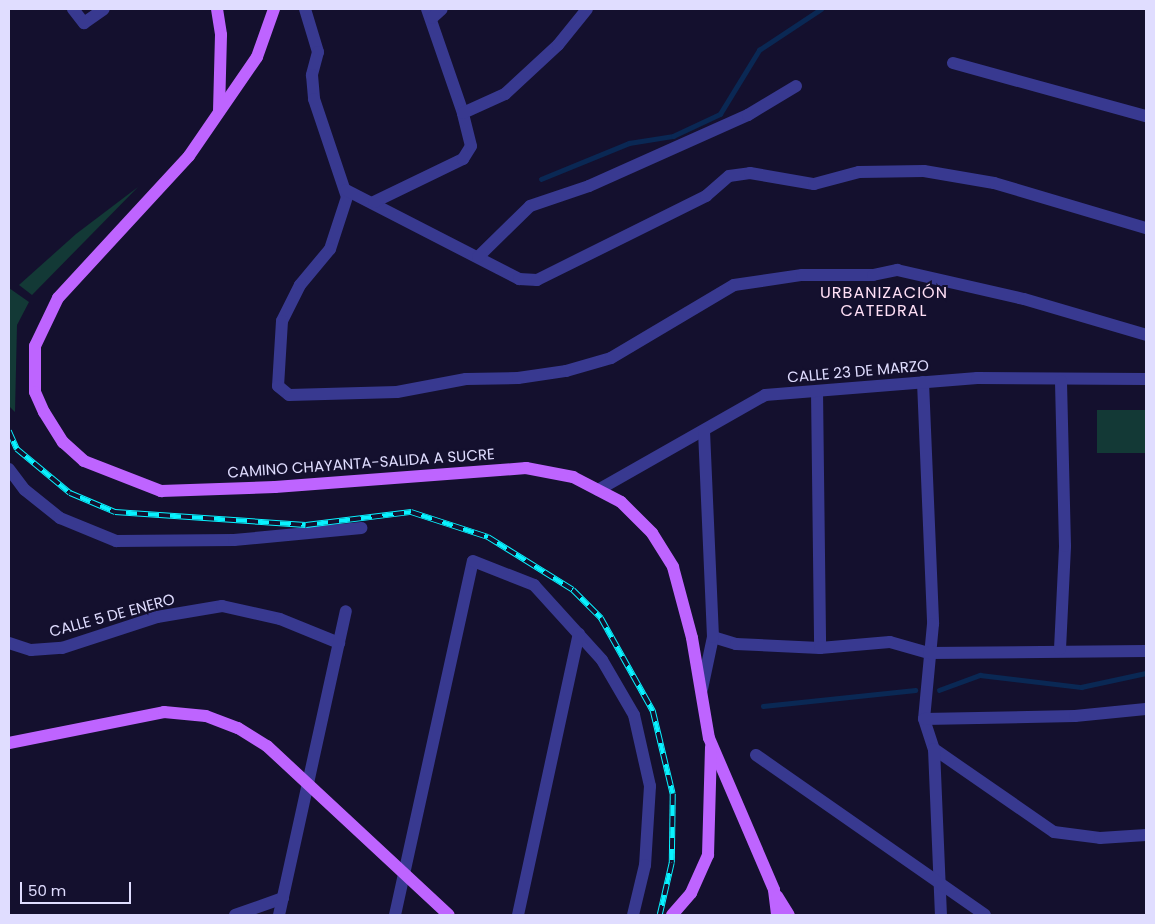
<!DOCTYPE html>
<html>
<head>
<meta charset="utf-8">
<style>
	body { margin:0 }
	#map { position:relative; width:1155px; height:924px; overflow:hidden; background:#14102e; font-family:Poppins,sans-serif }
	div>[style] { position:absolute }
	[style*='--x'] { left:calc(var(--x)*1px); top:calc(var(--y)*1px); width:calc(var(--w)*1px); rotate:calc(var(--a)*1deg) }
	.green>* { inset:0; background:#133936; transform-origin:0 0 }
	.stream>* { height:4.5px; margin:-2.25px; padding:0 2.25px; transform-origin:2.25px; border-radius:2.25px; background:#0a2854 }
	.minor>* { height:12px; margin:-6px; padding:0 6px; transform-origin:6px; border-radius:6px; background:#383990 }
	.major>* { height:12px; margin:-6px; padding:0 6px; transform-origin:6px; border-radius:6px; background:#be64ff }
	.rail>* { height:5.5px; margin-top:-2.75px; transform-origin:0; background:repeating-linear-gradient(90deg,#14102e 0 11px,#09f2ff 0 22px); box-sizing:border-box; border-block:1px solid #09f2ff }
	span { translate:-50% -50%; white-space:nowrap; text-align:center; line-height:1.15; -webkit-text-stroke:4px #14102e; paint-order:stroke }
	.street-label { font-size:15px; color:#e0ddff }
	.neighbourhood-label { font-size:16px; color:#ffdff5; letter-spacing:1px }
	.frame { position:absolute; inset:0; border:10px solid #e0ddff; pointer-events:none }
	.scale { position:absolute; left:20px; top:882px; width:111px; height:22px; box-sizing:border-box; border:2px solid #e0ddff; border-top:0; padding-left:6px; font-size:15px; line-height:18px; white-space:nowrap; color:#e0ddff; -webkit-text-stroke:4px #14102e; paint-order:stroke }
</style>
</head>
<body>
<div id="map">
	<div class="green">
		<div style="clip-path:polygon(138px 187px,32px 295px,19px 285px,76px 234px)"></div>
		<div style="clip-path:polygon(9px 288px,29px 302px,17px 325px,15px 412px,9px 406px)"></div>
		<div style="left:1146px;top:410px;width:43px;height:49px;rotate:90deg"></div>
	</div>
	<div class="stream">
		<div style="--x:541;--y:179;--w:95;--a:-22.2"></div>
		<div style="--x:629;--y:143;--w:45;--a:-9"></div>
		<div style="--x:673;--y:136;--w:52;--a:-25.1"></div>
		<div style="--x:720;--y:114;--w:75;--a:-58.6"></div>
		<div style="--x:759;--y:50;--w:74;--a:-33.5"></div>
		<div style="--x:939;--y:690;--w:44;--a:-20.1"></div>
		<div style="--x:980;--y:675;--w:102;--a:6.8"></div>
		<div style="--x:1081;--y:687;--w:66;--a:-12.2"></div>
		<div style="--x:763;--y:706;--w:153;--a:-6"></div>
	</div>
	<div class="minor">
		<div style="--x:73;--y:9;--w:18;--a:52"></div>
		<div style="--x:84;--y:23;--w:24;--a:-35"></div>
		<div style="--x:305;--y:9;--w:45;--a:73.2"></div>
		<div style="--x:318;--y:52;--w:24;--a:105"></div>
		<div style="--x:312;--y:75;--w:24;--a:85"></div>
		<div style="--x:314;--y:99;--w:103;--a:71.4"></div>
		<div style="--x:347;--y:197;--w:55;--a:108.1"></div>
		<div style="--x:330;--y:249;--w:47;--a:129.8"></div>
		<div style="--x:300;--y:285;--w:40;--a:116.6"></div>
		<div style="--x:282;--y:321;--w:65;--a:93.5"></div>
		<div style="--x:278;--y:386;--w:14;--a:39"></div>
		<div style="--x:289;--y:395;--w:108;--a:-1.6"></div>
		<div style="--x:397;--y:392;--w:70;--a:-10.7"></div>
		<div style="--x:466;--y:379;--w:52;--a:-1.1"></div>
		<div style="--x:518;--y:378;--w:49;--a:-8.3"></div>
		<div style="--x:566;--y:371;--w:47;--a:-16.1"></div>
		<div style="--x:611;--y:358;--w:143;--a:-30.7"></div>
		<div style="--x:734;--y:285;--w:69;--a:-8.4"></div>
		<div style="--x:802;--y:275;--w:71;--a:0"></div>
		<div style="--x:873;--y:275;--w:25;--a:-12"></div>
		<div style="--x:897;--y:270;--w:130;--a:12.9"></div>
		<div style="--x:1024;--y:299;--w:127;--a:16.4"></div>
		<div style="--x:427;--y:9;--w:110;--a:70.9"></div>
		<div style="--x:432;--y:18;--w:13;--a:-42"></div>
		<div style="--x:953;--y:63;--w:200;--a:15.4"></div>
		<div style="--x:346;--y:190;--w:195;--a:27.2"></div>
		<div style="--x:519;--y:279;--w:18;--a:3"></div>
		<div style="--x:537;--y:280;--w:189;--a:-26.4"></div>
		<div style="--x:706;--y:196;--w:30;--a:-41"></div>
		<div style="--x:729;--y:176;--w:21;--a:-8"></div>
		<div style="--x:750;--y:173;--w:65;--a:9.8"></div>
		<div style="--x:814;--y:184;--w:47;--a:-14.9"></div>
		<div style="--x:859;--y:172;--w:65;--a:-0.9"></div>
		<div style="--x:924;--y:171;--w:71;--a:9.7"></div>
		<div style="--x:994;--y:183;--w:159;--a:16.5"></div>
		<div style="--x:374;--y:202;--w:99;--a:-25.8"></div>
		<div style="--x:463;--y:159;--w:15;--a:-58"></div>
		<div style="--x:471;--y:146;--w:34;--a:-104"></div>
		<div style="--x:463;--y:113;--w:46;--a:-24.3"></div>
		<div style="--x:505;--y:94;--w:72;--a:-42.8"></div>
		<div style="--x:558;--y:45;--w:46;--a:-51.1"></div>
		<div style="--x:478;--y:257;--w:73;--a:-44.4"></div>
		<div style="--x:530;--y:206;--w:62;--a:-18.7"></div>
		<div style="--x:589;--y:186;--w:174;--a:-24.1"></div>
		<div style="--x:748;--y:115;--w:56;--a:-31.1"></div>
		<div style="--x:923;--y:382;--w:242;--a:87.6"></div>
		<div style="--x:933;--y:624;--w:95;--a:95.4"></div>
		<div style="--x:924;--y:719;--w:32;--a:72"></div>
		<div style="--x:934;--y:749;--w:146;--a:34.7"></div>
		<div style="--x:1054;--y:832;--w:46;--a:7.4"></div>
		<div style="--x:1100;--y:838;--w:46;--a:-3.7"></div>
		<div style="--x:817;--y:391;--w:257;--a:89.3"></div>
		<div style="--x:9;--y:469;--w:26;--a:53"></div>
		<div style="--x:25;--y:490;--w:45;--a:38.7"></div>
		<div style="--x:60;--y:518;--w:61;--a:22.3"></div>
		<div style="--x:116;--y:541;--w:118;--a:-0.5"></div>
		<div style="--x:234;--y:540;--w:128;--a:-5.4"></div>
		<div style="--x:598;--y:490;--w:192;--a:-29.6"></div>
		<div style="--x:765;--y:395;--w:213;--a:-4.6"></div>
		<div style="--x:977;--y:378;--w:169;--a:0.3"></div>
		<div style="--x:713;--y:637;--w:24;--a:17"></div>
		<div style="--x:736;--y:644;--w:84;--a:2.7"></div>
		<div style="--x:820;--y:648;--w:70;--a:-4.9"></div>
		<div style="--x:890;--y:642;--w:41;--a:15.8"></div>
		<div style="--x:929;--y:653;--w:217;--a:-0.5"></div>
		<div style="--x:9;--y:643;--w:23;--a:18"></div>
		<div style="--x:31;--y:650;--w:31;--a:-4"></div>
		<div style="--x:62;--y:648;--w:100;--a:-18.1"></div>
		<div style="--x:157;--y:617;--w:66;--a:-9.6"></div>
		<div style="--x:222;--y:606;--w:59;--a:12.6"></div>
		<div style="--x:280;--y:619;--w:64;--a:22.1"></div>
		<div style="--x:1060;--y:649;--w:103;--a:-87.2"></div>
		<div style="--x:1065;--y:546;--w:165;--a:-91.4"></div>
		<div style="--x:702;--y:689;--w:53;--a:-78.1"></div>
		<div style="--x:713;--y:637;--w:206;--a:-92.5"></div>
		<div style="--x:924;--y:719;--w:151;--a:-1.1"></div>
		<div style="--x:1075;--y:716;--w:71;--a:-5.6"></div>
		<div style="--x:934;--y:749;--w:166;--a:87.6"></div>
		<div style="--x:756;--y:755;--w:279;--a:34.9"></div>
		<div style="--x:235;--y:915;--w:51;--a:-19.5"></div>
		<div style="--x:279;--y:915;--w:311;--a:-77.6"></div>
		<div style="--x:395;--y:915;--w:362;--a:-77.6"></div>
		<div style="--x:473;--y:561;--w:66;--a:21.5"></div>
		<div style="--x:534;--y:585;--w:101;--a:47.8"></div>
		<div style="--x:602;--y:660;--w:64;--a:59.8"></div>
		<div style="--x:634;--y:715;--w:73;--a:77.3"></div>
		<div style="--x:650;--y:786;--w:79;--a:93.6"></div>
		<div style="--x:645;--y:865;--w:51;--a:103.5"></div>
		<div style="--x:518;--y:915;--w:288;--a:-77.8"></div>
	</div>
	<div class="major">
		<div style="--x:217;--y:9;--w:26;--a:81"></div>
		<div style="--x:221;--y:35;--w:76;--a:91.5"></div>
		<div style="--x:274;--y:9;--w:51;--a:109.5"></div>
		<div style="--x:257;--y:57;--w:120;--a:124.5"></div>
		<div style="--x:189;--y:156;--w:193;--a:132.7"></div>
		<div style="--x:58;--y:298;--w:53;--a:115.6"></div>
		<div style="--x:35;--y:346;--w:46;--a:90"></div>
		<div style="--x:35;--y:392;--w:22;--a:66"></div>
		<div style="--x:44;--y:412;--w:36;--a:58"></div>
		<div style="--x:63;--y:442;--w:28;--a:42"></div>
		<div style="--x:84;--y:461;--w:83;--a:21.3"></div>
		<div style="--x:161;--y:491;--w:114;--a:-2"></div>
		<div style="--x:275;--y:487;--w:252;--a:-4.3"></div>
		<div style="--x:526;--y:468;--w:48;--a:10.8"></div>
		<div style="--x:573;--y:477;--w:54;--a:27.5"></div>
		<div style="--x:621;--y:502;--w:44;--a:45"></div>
		<div style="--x:652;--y:533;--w:40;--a:58"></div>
		<div style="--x:673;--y:567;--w:73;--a:75"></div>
		<div style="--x:692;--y:638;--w:101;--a:80.4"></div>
		<div style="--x:709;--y:738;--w:165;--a:66.8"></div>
		<div style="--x:774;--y:890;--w:25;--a:83"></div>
		<div style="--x:9;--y:743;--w:158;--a:-11.3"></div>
		<div style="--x:164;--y:712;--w:42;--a:5.4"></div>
		<div style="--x:206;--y:716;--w:34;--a:21"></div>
		<div style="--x:238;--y:728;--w:34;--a:32"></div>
		<div style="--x:267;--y:746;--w:248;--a:42.9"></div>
		<div style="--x:777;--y:896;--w:22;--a:58"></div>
		<div style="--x:672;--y:915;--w:29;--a:-49"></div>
		<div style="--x:691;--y:893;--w:42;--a:-65.9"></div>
		<div style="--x:708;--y:855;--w:108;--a:-88.4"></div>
	</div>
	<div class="rail">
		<div style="--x:9;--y:431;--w:20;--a:66"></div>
		<div style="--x:17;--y:449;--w:69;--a:39.7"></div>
		<div style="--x:70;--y:493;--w:49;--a:22.9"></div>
		<div style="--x:115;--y:512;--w:191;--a:3.9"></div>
		<div style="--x:306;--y:525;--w:106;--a:-7.1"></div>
		<div style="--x:411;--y:512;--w:81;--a:18"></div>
		<div style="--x:488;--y:537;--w:100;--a:31.9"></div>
		<div style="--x:573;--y:590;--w:40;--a:45"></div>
		<div style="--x:601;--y:618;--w:107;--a:60.8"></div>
		<div style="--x:653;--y:711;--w:85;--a:76.5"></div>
		<div style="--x:673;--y:794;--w:69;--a:90.8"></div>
		<div style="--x:672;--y:863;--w:53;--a:103"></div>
	</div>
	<div class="street-label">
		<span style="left:858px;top:371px;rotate:-5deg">CALLE 23 DE MARZO</span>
		<span style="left:361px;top:463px;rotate:-4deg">CAMINO CHAYANTA-SALIDA A SUCRE</span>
		<span style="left:112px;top:615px;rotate:-15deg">CALLE 5 DE ENERO</span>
	</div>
	<div class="neighbourhood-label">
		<span style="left:884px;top:302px">URBANIZACIÓN<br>CATEDRAL</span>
	</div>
	<div class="frame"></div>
	<div class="scale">50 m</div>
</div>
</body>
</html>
